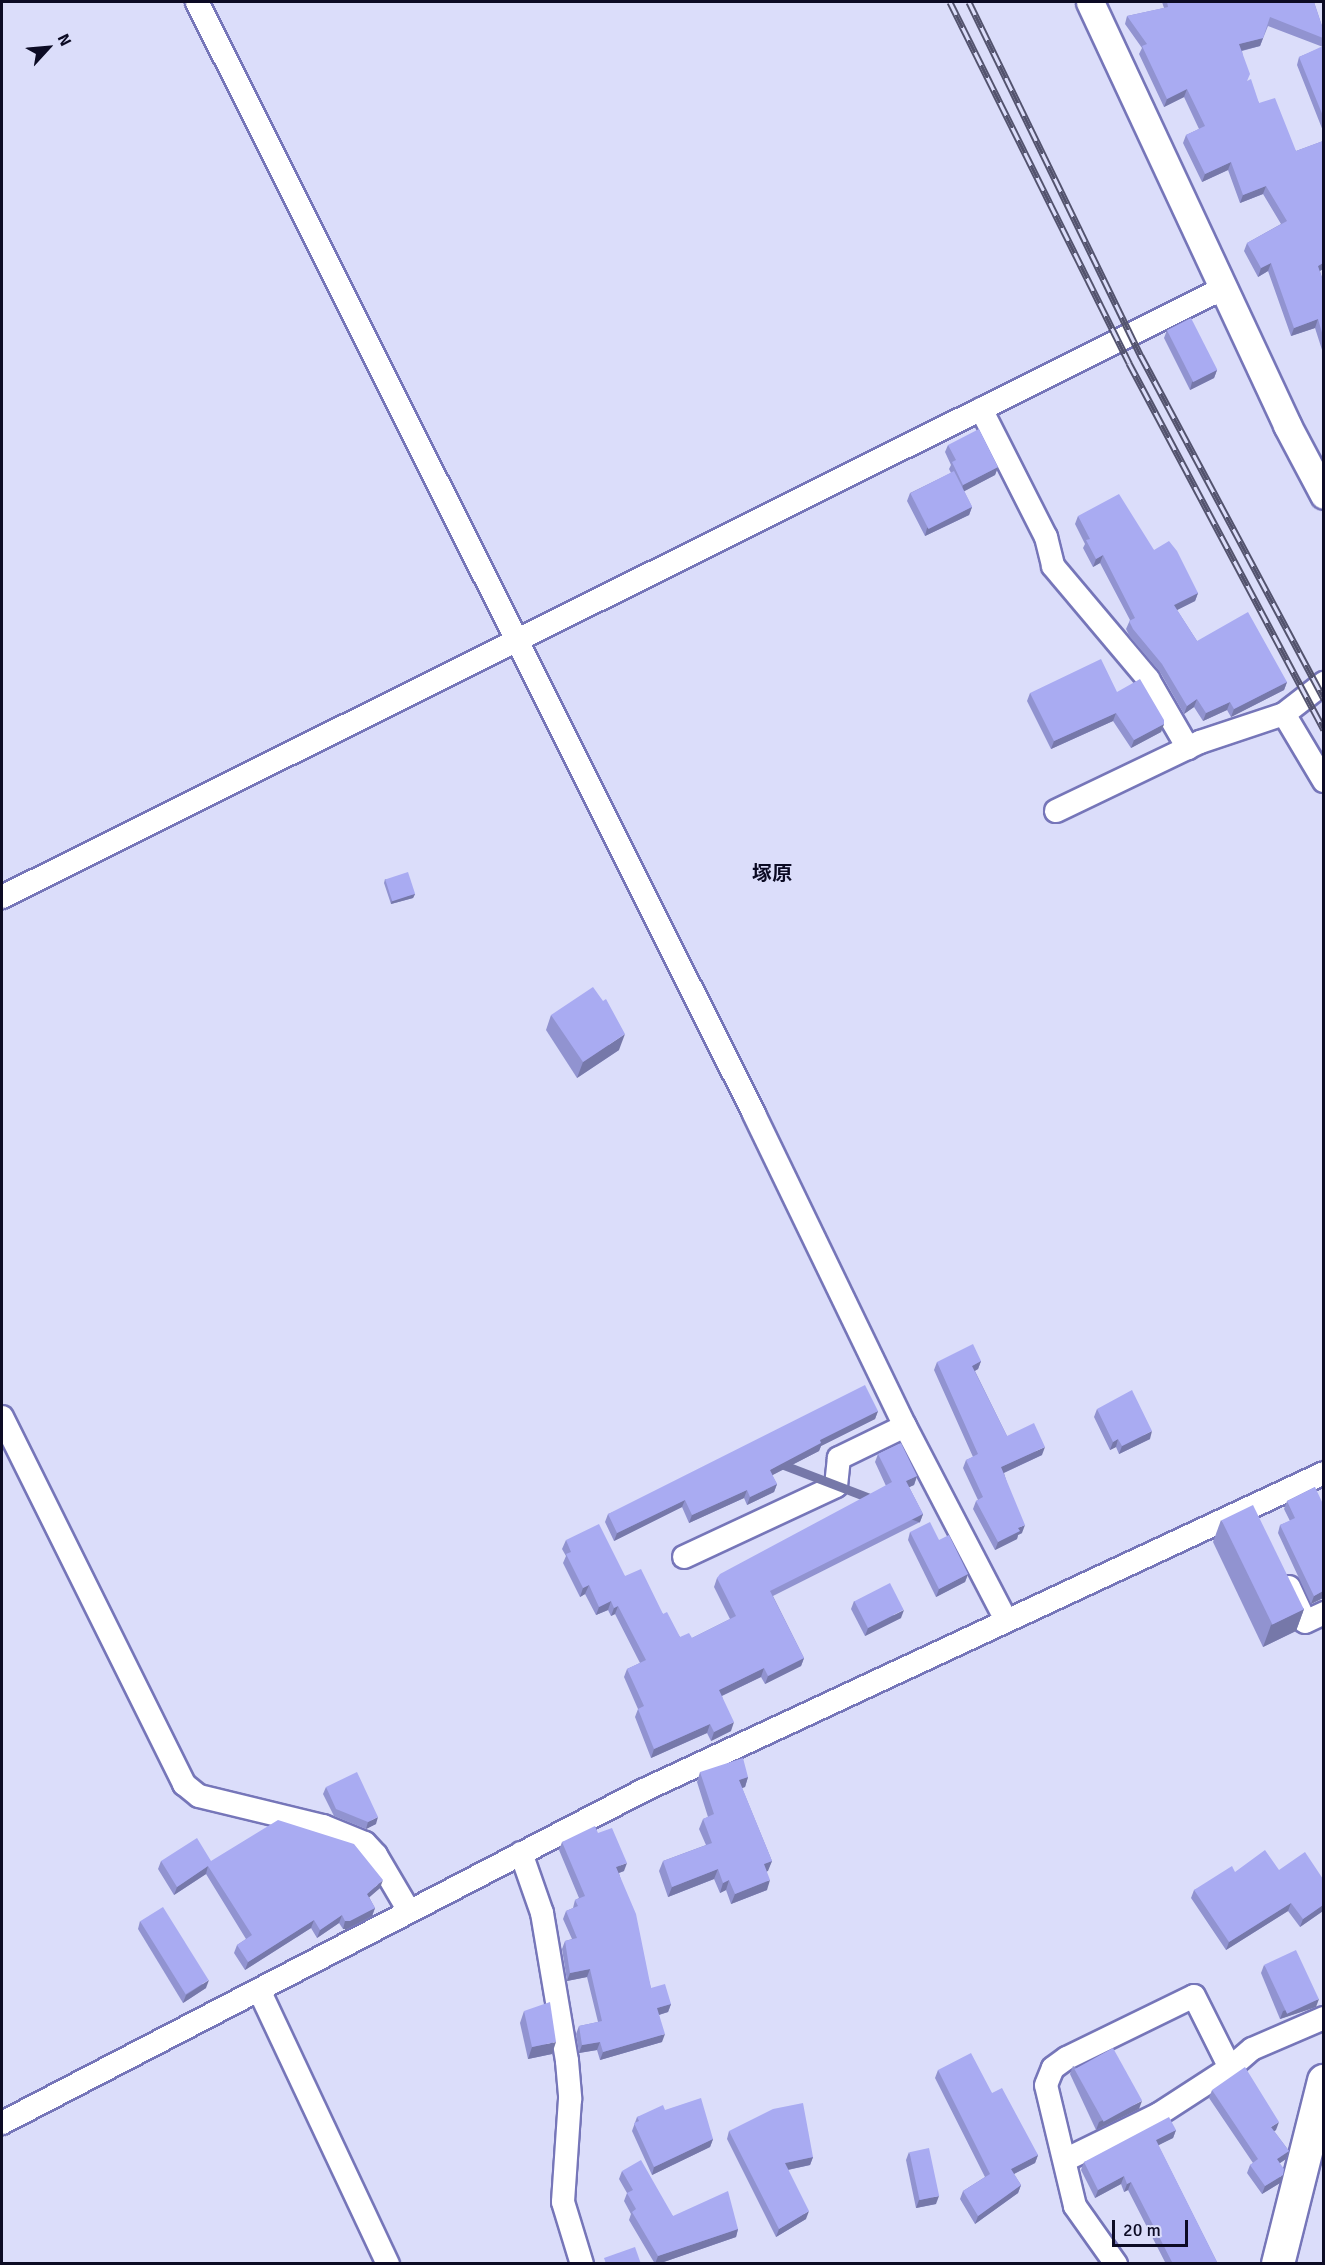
<!DOCTYPE html>
<html>
<head>
<meta charset="utf-8">
<style>
	body { margin:0 }
	#map { position:relative; width:1325px; height:2265px; overflow:hidden; background:#dbddfa; font-family:Signika,"Noto Sans JP",sans-serif }
	div>[style] { position:absolute }
	[style*='--x'] { left:calc(var(--x)*1px); top:calc(var(--y)*1px); width:calc(var(--w)*1px); rotate:calc(var(--a)*1deg) }
	.roads { filter:drop-shadow(2px 0 #7676b9) drop-shadow(-2px 0 #7676b9) drop-shadow(0 2px #7676b9) drop-shadow(0 -2px #7676b9) }
	.minor>* { height:22px; margin:-11px; padding:0 11px; transform-origin:11px; border-radius:11px; background:#fff }
	.tertiary>* { height:27px; margin:-13.5px; padding:0 13.5px; transform-origin:13.5px; border-radius:13.5px; background:#fff }
	.secondary>* { height:32px; margin:-16px; padding:0 16px; transform-origin:16px; border-radius:16px; background:#fff }
	.rail>* { height:7px; margin-top:-3.5px; transform-origin:0; background:repeating-linear-gradient(90deg,#dbddfa 0 14px,#53536e 0 28px); box-sizing:border-box; border-block:2px solid #53536e }
	.wall>* { inset:0; background:#9193d0 }
	.shaded-wall>* { inset:0; background:#7678a9; transform-origin:0 0 }
	.building>* { inset:0; background:#a9abf2; transform-origin:0 0 }
	span { translate:-50% -50%; white-space:nowrap; text-align:center; line-height:1.15; -webkit-text-stroke:4.5px #dbddfa; paint-order:stroke }
	.quarter-label { font-size:20px; color:#0c0b24; font-weight:700 }
	.frame { position:absolute; inset:0; border:3px solid #0c0b24; pointer-events:none }
	.north { position:absolute; left:18px; top:18px; width:60px; height:60px; -webkit-text-stroke:4px #dbddfa; paint-order:stroke; rotate:64deg; font-size:16px; font-weight:700; line-height:24px; text-align:center; color:#0c0b24 }
	.north::after { content:''; display:block; margin:auto; width:21px; height:27px; background:#0c0b24; clip-path:polygon(50% 0,100% 100%,50% 72%,0 100%) }
	.scale { position:absolute; left:1112px; top:2220px; width:76px; height:27px; box-sizing:border-box; border:3px solid #0c0b24; border-top:0; padding-left:8px; font-size:18px; line-height:21px; white-space:nowrap; color:#0c0b24; -webkit-text-stroke:4px #dbddfa; paint-order:stroke }
</style>
</head>
<body>
<div id="map">
	<div class="roads">
		<div class="minor">
			<div style="--x:197;--y:2;--w:1244;--a:63.39"></div>
			<div style="--x:754;--y:1114;--w:347;--a:64.2"></div>
			<div style="--x:905;--y:1426;--w:219;--a:62.5"></div>
			<div style="--x:981;--y:409;--w:144;--a:63.1"></div>
			<div style="--x:1046;--y:537;--w:30;--a:76"></div>
			<div style="--x:1053;--y:566;--w:148;--a:49.9"></div>
			<div style="--x:1148;--y:679;--w:80;--a:59.9"></div>
			<div style="--x:1284;--y:714;--w:78;--a:59.2"></div>
			<div style="--x:1056;--y:811;--w:160;--a:-25.6"></div>
			<div style="--x:1200;--y:742;--w:89;--a:-18.4"></div>
			<div style="--x:1284;--y:714;--w:51;--a:-37.8"></div>
			<div style="--x:2;--y:897;--w:1365;--a:-26.49"></div>
			<div style="--x:2;--y:1417;--w:410;--a:63.6"></div>
			<div style="--x:184;--y:1784;--w:19;--a:39"></div>
			<div style="--x:199;--y:1796;--w:128;--a:13.6"></div>
			<div style="--x:323;--y:1826;--w:45;--a:22"></div>
			<div style="--x:365;--y:1843;--w:16;--a:47"></div>
			<div style="--x:376;--y:1855;--w:65;--a:59.5"></div>
			<div style="--x:684;--y:1557;--w:168;--a:-25"></div>
			<div style="--x:836;--y:1486;--w:28;--a:-84"></div>
			<div style="--x:839;--y:1458;--w:73;--a:-25.9"></div>
			<div style="--x:1289;--y:1587;--w:38;--a:65"></div>
			<div style="--x:1305;--y:1622;--w:21;--a:-25"></div>
			<div style="--x:521;--y:1853;--w:64;--a:70.7"></div>
			<div style="--x:542;--y:1913;--w:150;--a:80.4"></div>
			<div style="--x:567;--y:2061;--w:38;--a:85"></div>
			<div style="--x:570;--y:2099;--w:103;--a:93.9"></div>
			<div style="--x:563;--y:2202;--w:65;--a:73"></div>
			<div style="--x:259;--y:1990;--w:303;--a:64.8"></div>
			<div style="--x:2;--y:2123;--w:723;--a:-27.42"></div>
			<div style="--x:644;--y:1790;--w:750;--a:-24.99"></div>
			<div style="--x:1065;--y:2160;--w:105;--a:-26.1"></div>
			<div style="--x:1159;--y:2114;--w:85;--a:-32.9"></div>
			<div style="--x:1230;--y:2068;--w:29;--a:-41"></div>
			<div style="--x:1252;--y:2049;--w:78;--a:-23.3"></div>
			<div style="--x:1116;--y:2264;--w:71;--a:-125.3"></div>
			<div style="--x:1075;--y:2206;--w:124;--a:-103.5"></div>
			<div style="--x:1046;--y:2085;--w:18;--a:-68"></div>
			<div style="--x:1053;--y:2068;--w:17;--a:-36"></div>
			<div style="--x:1067;--y:2058;--w:141;--a:-26"></div>
			<div style="--x:1194;--y:1996;--w:80;--a:63.4"></div>
		</div>
		<div class="tertiary">
			<div style="--x:1090;--y:2;--w:467;--a:65"></div>
			<div style="--x:1287;--y:425;--w:79;--a:62.1"></div>
		</div>
		<div class="secondary">
			<div style="--x:1278;--y:2264;--w:189;--a:-75.9"></div>
		</div>
	</div>
	<div class="rail">
		<div style="--x:950;--y:2;--w:403;--a:63.6"></div>
		<div style="--x:1129;--y:363;--w:415;--a:62"></div>
		<div style="--x:969;--y:2;--w:394;--a:64.1"></div>
		<div style="--x:1141;--y:356;--w:389;--a:61.9"></div>
	</div>
	<div class="wall">
		<div style="clip-path:polygon(1162px 2px,1314px 2px,1323px 29px,1323px 131px,1297px 65px,1299px 57px,1323px 47px,1268px 26px,1260px 46px,1242px 51px,1247px 81px,1259px 103px,1296px 151px,1323px 141px,1323px 269px,1320px 271px,1323px 281px,1323px 353px,1315px 328px,1291px 336px,1268px 271px,1258px 277px,1244px 251px,1247px 243px,1281px 224px,1263px 194px,1240px 203px,1228px 170px,1202px 182px,1183px 143px,1186px 135px,1199px 129px,1184px 97px,1164px 107px,1139px 54px,1142px 48px,1125px 24px,1127px 16px,1164px 8px)"></div>
		<div style="clip-path:polygon(1167px 330px,1217px 370px,1214px 378px,1190px 390px,1164px 338px)"></div>
		<div style="clip-path:polygon(948px 445px,998px 467px,995px 475px,964px 491px,972px 507px,969px 515px,925px 536px,907px 501px,910px 493px,951px 473px,949px 469px,951px 465px,945px 452px)"></div>
		<div style="clip-path:polygon(1078px 516px,1154px 550px,1198px 593px,1195px 601px,1177px 610px,1197px 641px,1287px 682px,1284px 690px,1231px 717px,1227px 710px,1203px 721px,1194px 707px,1184px 714px,1160px 672px,1130px 637px,1126px 629px,1130px 620px,1100px 563px,1093px 567px,1083px 548px,1085px 544px,1075px 524px)"></div>
		<div style="clip-path:polygon(1117px 692px,1164px 724px,1161px 732px,1131px 748px,1113px 721px,1051px 749px,1027px 701px,1030px 693px)"></div>
		<div style="clip-path:polygon(385px 879px,415px 894px,413px 898px,391px 904px,384px 883px)"></div>
		<div style="clip-path:polygon(551px 1015px,619px 1050px,577px 1078px,546px 1030px)"></div>
		<div style="clip-path:polygon(981px 1361px,978px 1369px,975px 1371px,1007px 1436px,1042px 1455px,1004px 1473px,1022px 1533px,1018px 1535px,1017px 1539px,995px 1550px,973px 1509px,976px 1501px,978px 1500px,963px 1468px,966px 1460px,973px 1457px,934px 1370px,937px 1362px)"></div>
		<div style="clip-path:polygon(1097px 1409px,1150px 1439px,1119px 1454px,1116px 1447px,1110px 1450px,1094px 1417px)"></div>
		<div style="clip-path:polygon(878px 1411px,875px 1419px,821px 1446px,819px 1451px,772px 1475px,777px 1484px,774px 1492px,747px 1505px,744px 1498px,689px 1523px,682px 1507px,614px 1541px,605px 1522px,608px 1514px)"></div>
		<div style="clip-path:polygon(878px 1454px,917px 1476px,914px 1485px,909px 1487px,923px 1514px,920px 1522px,773px 1596px,804px 1658px,801px 1666px,765px 1684px,761px 1677px,722px 1696px,731px 1731px,711px 1741px,707px 1733px,651px 1758px,635px 1717px,638px 1709px,624px 1677px,627px 1669px,640px 1663px,615px 1614px,611px 1616px,608px 1610px,596px 1615px,585px 1594px,580px 1597px,563px 1563px,566px 1556px,562px 1549px,566px 1540px,625px 1576px,663px 1614px,680px 1637px,692px 1638px,730px 1619px,714px 1587px,717px 1578px,886px 1486px,875px 1462px)"></div>
		<div style="clip-path:polygon(1315px 1487px,1323px 1598px,1311px 1604px,1278px 1533px,1280px 1525px,1290px 1521px,1284px 1509px,1287px 1501px)"></div>
		<div style="clip-path:polygon(1221px 1520px,1304px 1609px,1296px 1631px,1263px 1647px,1213px 1542px)"></div>
		<div style="clip-path:polygon(910px 1532px,939px 1540px,968px 1574px,965px 1582px,936px 1597px,908px 1540px)"></div>
		<div style="clip-path:polygon(854px 1601px,901px 1618px,865px 1636px,851px 1609px)"></div>
		<div style="clip-path:polygon(700px 1772px,748px 1777px,745px 1787px,742px 1788px,772px 1861px,767px 1871px,767px 1890px,731px 1904px,726px 1890px,720px 1893px,714px 1879px,668px 1897px,659px 1871px,663px 1861px,706px 1845px,699px 1829px,703px 1819px,708px 1817px,697px 1782px)"></div>
		<div style="clip-path:polygon(326px 1787px,376px 1824px,366px 1829px,334px 1816px,323px 1794px)"></div>
		<div style="clip-path:polygon(598px 1833px,624px 1871px,619px 1873px,651px 1988px,671px 2004px,668px 2012px,659px 2015px,662px 2042px,600px 2060px,597px 2050px,579px 2053px,576px 2034px,579px 2026px,598px 2022px,587px 1977px,567px 1981px,562px 1949px,565px 1941px,572px 1939px,563px 1919px,566px 1911px,573px 1908px,575px 1900px,579px 1898px,559px 1850px,562px 1842px)"></div>
		<div style="clip-path:polygon(161px 1861px,211px 1861px,380px 1888px,369px 1897px,375px 1908px,372px 1916px,347px 1929px,343px 1929px,339px 1923px,317px 1938px,311px 1928px,245px 1970px,234px 1953px,237px 1945px,246px 1939px,206px 1874px,174px 1895px,158px 1869px)"></div>
		<div style="clip-path:polygon(1279px 1870px,1323px 1879px,1323px 1911px,1300px 1927px,1288px 1911px,1226px 1950px,1191px 1898px,1194px 1890px,1235px 1872px)"></div>
		<div style="clip-path:polygon(140px 1921px,206px 1988px,183px 2003px,138px 1929px)"></div>
		<div style="clip-path:polygon(1264px 1965px,1316px 2007px,1280px 2019px,1261px 1973px)"></div>
		<div style="clip-path:polygon(524px 2011px,552px 2054px,528px 2059px,520px 2023px)"></div>
		<div style="clip-path:polygon(1073px 2066px,1139px 2109px,1096px 2130px,1070px 2074px)"></div>
		<div style="clip-path:polygon(938px 2070px,992px 2093px,1038px 2155px,1035px 2163px,1014px 2174px,1021px 2185px,1018px 2193px,975px 2224px,960px 2199px,963px 2191px,985px 2177px,935px 2078px)"></div>
		<div style="clip-path:polygon(1212px 2090px,1276px 2130px,1274px 2131px,1289px 2151px,1286px 2159px,1280px 2163px,1280px 2183px,1262px 2194px,1247px 2173px,1250px 2165px,1253px 2163px,1209px 2098px)"></div>
		<div style="clip-path:polygon(665px 2110px,713px 2139px,710px 2147px,652px 2175px,632px 2131px,637px 2117px)"></div>
		<div style="clip-path:polygon(1176px 2130px,1173px 2138px,1158px 2145px,1218px 2264px,1166px 2264px,1128px 2190px,1124px 2192px,1121px 2184px,1095px 2198px,1081px 2170px,1084px 2162px)"></div>
		<div style="clip-path:polygon(729px 2131px,813px 2157px,810px 2165px,788px 2170px,806px 2219px,776px 2237px,727px 2139px)"></div>
		<div style="clip-path:polygon(909px 2152px,936px 2204px,916px 2208px,906px 2160px)"></div>
		<div style="clip-path:polygon(622px 2171px,673px 2216px,738px 2229px,736px 2237px,658px 2264px,655px 2264px,629px 2220px,631px 2214px,624px 2201px,627px 2193px,619px 2179px)"></div>
	</div>
	<div class="shaded-wall">
		<div style="clip-path:polygon(1263px 38px,1260px 46px,1236px 52px,1239px 44px)"></div>
		<div style="clip-path:polygon(1187px 89px,1184px 97px,1164px 107px,1167px 99px)"></div>
		<div style="clip-path:polygon(1231px 162px,1228px 170px,1202px 182px,1205px 174px)"></div>
		<div style="clip-path:polygon(1266px 186px,1263px 194px,1240px 203px,1243px 195px)"></div>
		<div style="clip-path:polygon(1271px 263px,1268px 271px,1258px 277px,1261px 268px)"></div>
		<div style="clip-path:polygon(1323px 263px,1323px 269px,1315px 274px,1318px 266px)"></div>
		<div style="clip-path:polygon(1318px 319px,1315px 328px,1291px 336px,1294px 328px)"></div>
		<div style="clip-path:polygon(1217px 370px,1214px 378px,1190px 390px,1192px 382px)"></div>
		<div style="clip-path:polygon(998px 467px,995px 475px,961px 493px,963px 485px)"></div>
		<div style="clip-path:polygon(972px 507px,969px 515px,925px 536px,927px 528px)"></div>
		<div style="clip-path:polygon(1103px 555px,1100px 563px,1093px 567px,1096px 559px)"></div>
		<div style="clip-path:polygon(1198px 593px,1195px 601px,1171px 613px,1174px 605px)"></div>
		<div style="clip-path:polygon(1287px 682px,1284px 690px,1231px 717px,1234px 709px)"></div>
		<div style="clip-path:polygon(1197px 699px,1194px 707px,1184px 714px,1187px 706px)"></div>
		<div style="clip-path:polygon(1230px 702px,1227px 710px,1203px 721px,1206px 713px)"></div>
		<div style="clip-path:polygon(1116px 713px,1113px 721px,1051px 749px,1054px 741px)"></div>
		<div style="clip-path:polygon(1164px 724px,1161px 732px,1131px 748px,1134px 740px)"></div>
		<div style="clip-path:polygon(415px 894px,413px 898px,391px 904px,392px 900px)"></div>
		<div style="clip-path:polygon(625px 1034px,619px 1050px,577px 1078px,583px 1062px)"></div>
		<div style="clip-path:polygon(981px 1361px,978px 1369px,969px 1374px,972px 1366px)"></div>
		<div style="clip-path:polygon(878px 1411px,875px 1419px,821px 1446px,819px 1451px,767px 1478px,770px 1470px,820px 1440px)"></div>
		<div style="clip-path:polygon(1152px 1431px,1150px 1439px,1119px 1454px,1122px 1446px)"></div>
		<div style="clip-path:polygon(1118px 1439px,1116px 1447px,1110px 1450px,1113px 1442px)"></div>
		<div style="clip-path:polygon(1045px 1447px,1042px 1455px,999px 1475px,1001px 1467px)"></div>
		<div style="clip-path:polygon(917px 1476px,914px 1485px,903px 1490px,906px 1481px)"></div>
		<div style="clip-path:polygon(777px 1484px,774px 1492px,747px 1505px,750px 1497px)"></div>
		<div style="clip-path:polygon(747px 1490px,744px 1498px,689px 1523px,692px 1515px)"></div>
		<div style="clip-path:polygon(685px 1500px,682px 1507px,614px 1541px,617px 1533px)"></div>
		<div style="left:923px;top:1514px;width:9px;height:171px;rotate:111deg"></div>
		<div style="clip-path:polygon(1025px 1525px,1022px 1533px,1018px 1535px,1017px 1539px,995px 1550px,998px 1542px,1018px 1528px)"></div>
		<div style="clip-path:polygon(968px 1574px,965px 1582px,936px 1597px,939px 1589px)"></div>
		<div style="clip-path:polygon(589px 1585px,585px 1594px,580px 1597px,583px 1588px)"></div>
		<div style="clip-path:polygon(1323px 1591px,1323px 1598px,1311px 1604px,1314px 1596px)"></div>
		<div style="clip-path:polygon(611px 1601px,608px 1610px,596px 1615px,599px 1607px)"></div>
		<div style="clip-path:polygon(618px 1606px,615px 1614px,611px 1616px,614px 1608px)"></div>
		<div style="clip-path:polygon(1304px 1609px,1296px 1631px,1263px 1647px,1271px 1625px)"></div>
		<div style="clip-path:polygon(904px 1610px,901px 1618px,865px 1636px,868px 1628px)"></div>
		<div style="clip-path:polygon(804px 1658px,801px 1666px,765px 1684px,768px 1676px)"></div>
		<div style="clip-path:polygon(764px 1668px,761px 1677px,715px 1699px,719px 1690px)"></div>
		<div style="clip-path:polygon(734px 1722px,731px 1731px,711px 1741px,714px 1732px)"></div>
		<div style="clip-path:polygon(710px 1724px,707px 1733px,651px 1758px,654px 1749px)"></div>
		<div style="clip-path:polygon(748px 1777px,745px 1787px,736px 1790px,739px 1780px)"></div>
		<div style="clip-path:polygon(378px 1817px,376px 1824px,366px 1829px,368px 1822px)"></div>
		<div style="clip-path:polygon(772px 1861px,768px 1871px,760px 1874px,764px 1864px)"></div>
		<div style="clip-path:polygon(627px 1863px,624px 1871px,613px 1875px,616px 1867px)"></div>
		<div style="clip-path:polygon(208px 1866px,206px 1874px,174px 1895px,177px 1887px)"></div>
		<div style="clip-path:polygon(718px 1869px,714px 1879px,668px 1897px,672px 1887px)"></div>
		<div style="clip-path:polygon(383px 1880px,380px 1888px,364px 1902px,367px 1894px)"></div>
		<div style="clip-path:polygon(729px 1880px,726px 1890px,720px 1893px,723px 1883px)"></div>
		<div style="clip-path:polygon(770px 1880px,767px 1890px,731px 1904px,735px 1894px)"></div>
		<div style="clip-path:polygon(1291px 1903px,1288px 1911px,1226px 1950px,1229px 1942px)"></div>
		<div style="clip-path:polygon(1323px 1905px,1323px 1911px,1300px 1927px,1303px 1919px)"></div>
		<div style="clip-path:polygon(375px 1908px,372px 1916px,347px 1929px,343px 1929px,345px 1921px)"></div>
		<div style="clip-path:polygon(342px 1915px,339px 1923px,317px 1938px,320px 1930px)"></div>
		<div style="clip-path:polygon(314px 1920px,311px 1928px,245px 1970px,248px 1962px)"></div>
		<div style="clip-path:polygon(590px 1969px,587px 1977px,567px 1981px,570px 1973px)"></div>
		<div style="clip-path:polygon(209px 1980px,206px 1988px,183px 2003px,186px 1995px)"></div>
		<div style="clip-path:polygon(1319px 1999px,1316px 2007px,1280px 2019px,1283px 2011px)"></div>
		<div style="clip-path:polygon(671px 2004px,668px 2012px,655px 2016px,657px 2008px)"></div>
		<div style="clip-path:polygon(665px 2034px,662px 2042px,600px 2060px,603px 2052px)"></div>
		<div style="clip-path:polygon(556px 2042px,552px 2054px,528px 2059px,532px 2047px)"></div>
		<div style="clip-path:polygon(600px 2042px,597px 2050px,579px 2053px,582px 2045px)"></div>
		<div style="clip-path:polygon(1142px 2101px,1139px 2109px,1096px 2130px,1099px 2122px)"></div>
		<div style="clip-path:polygon(1279px 2122px,1276px 2130px,1268px 2135px,1271px 2127px)"></div>
		<div style="clip-path:polygon(1176px 2130px,1173px 2138px,1153px 2148px,1156px 2140px)"></div>
		<div style="clip-path:polygon(713px 2139px,710px 2147px,652px 2175px,654px 2167px)"></div>
		<div style="clip-path:polygon(1289px 2151px,1286px 2159px,1274px 2167px,1277px 2159px)"></div>
		<div style="clip-path:polygon(1038px 2155px,1035px 2163px,1008px 2177px,1011px 2169px)"></div>
		<div style="clip-path:polygon(813px 2157px,810px 2165px,782px 2171px,785px 2163px)"></div>
		<div style="clip-path:polygon(1283px 2175px,1280px 2183px,1262px 2194px,1265px 2186px)"></div>
		<div style="clip-path:polygon(1124px 2176px,1121px 2184px,1095px 2198px,1098px 2190px)"></div>
		<div style="clip-path:polygon(1131px 2182px,1128px 2190px,1124px 2192px,1127px 2184px)"></div>
		<div style="clip-path:polygon(1021px 2185px,1018px 2193px,975px 2224px,978px 2216px)"></div>
		<div style="clip-path:polygon(939px 2196px,936px 2204px,916px 2208px,919px 2200px)"></div>
		<div style="clip-path:polygon(809px 2211px,806px 2219px,776px 2237px,779px 2229px)"></div>
		<div style="clip-path:polygon(738px 2229px,736px 2237px,658px 2264px,655px 2264px,658px 2256px)"></div>
	</div>
	<div class="building">
		<div style="clip-path:polygon(1167px 2px,1314px 2px,1323px 29px,1323px 38px,1270px 17px,1263px 38px,1239px 44px,1250px 74px,1247px 81px,1251px 79px,1259px 103px,1275px 98px,1296px 151px,1323px 141px,1323px 263px,1318px 266px,1323px 281px,1323px 336px,1318px 319px,1294px 328px,1271px 263px,1261px 268px,1247px 243px,1287px 221px,1266px 186px,1243px 195px,1231px 162px,1205px 174px,1186px 135px,1205px 126px,1187px 89px,1167px 99px,1142px 46px,1147px 44px,1127px 16px,1168px 7px)"></div>
		<div style="clip-path:polygon(1323px 46px,1323px 116px,1299px 57px)"></div>
		<div style="left:1191px;top:318px;width:58px;height:27px;rotate:63deg"></div>
		<div style="clip-path:polygon(979px 429px,998px 467px,963px 485px,952px 462px,956px 460px,948px 445px)"></div>
		<div style="left:954px;top:471px;width:40px;height:49px;rotate:63deg"></div>
		<div style="clip-path:polygon(1119px 494px,1154px 550px,1169px 541px,1177px 551px,1198px 593px,1174px 605px,1197px 641px,1248px 612px,1287px 682px,1234px 709px,1230px 702px,1206px 713px,1197px 699px,1187px 706px,1162px 664px,1133px 629px,1129px 621px,1135px 618px,1103px 555px,1096px 559px,1086px 540px,1090px 539px,1078px 516px)"></div>
		<div style="clip-path:polygon(1101px 659px,1117px 692px,1140px 679px,1164px 720px,1164px 724px,1134px 740px,1116px 713px,1054px 741px,1030px 693px)"></div>
		<div style="left:408px;top:872px;width:23px;height:24px;rotate:72deg"></div>
		<div style="clip-path:polygon(593px 987px,603px 1001px,606px 999px,625px 1034px,583px 1062px,551px 1015px)"></div>
		<div style="clip-path:polygon(973px 1344px,981px 1361px,972px 1366px,1007px 1436px,1034px 1423px,1045px 1447px,1001px 1467px,1025px 1525px,1018px 1528px,1020px 1531px,998px 1542px,976px 1501px,983px 1497px,966px 1460px,978px 1454px,937px 1362px)"></div>
		<div style="clip-path:polygon(865px 1385px,878px 1411px,820px 1440px,821px 1443px,770px 1470px,777px 1484px,750px 1497px,747px 1490px,692px 1515px,685px 1500px,617px 1533px,608px 1514px)"></div>
		<div style="clip-path:polygon(1132px 1390px,1152px 1431px,1122px 1446px,1118px 1439px,1113px 1442px,1097px 1409px)"></div>
		<div style="clip-path:polygon(901px 1443px,917px 1476px,906px 1481px,923px 1514px,770px 1591px,804px 1658px,768px 1676px,764px 1668px,719px 1690px,734px 1722px,714px 1732px,710px 1724px,654px 1749px,638px 1709px,644px 1706px,627px 1669px,646px 1660px,618px 1606px,614px 1608px,611px 1601px,599px 1607px,589px 1585px,583px 1588px,566px 1554px,571px 1552px,566px 1540px,599px 1524px,625px 1576px,641px 1569px,663px 1614px,667px 1612px,680px 1637px,689px 1633px,692px 1638px,736px 1616px,717px 1578px,720px 1574px,892px 1482px,878px 1454px)"></div>
		<div style="clip-path:polygon(1315px 1487px,1323px 1504px,1323px 1591px,1314px 1596px,1280px 1525px,1295px 1518px,1287px 1501px)"></div>
		<div style="left:1253px;top:1505px;width:116px;height:35px;rotate:64deg"></div>
		<div style="clip-path:polygon(930px 1522px,939px 1540px,949px 1535px,968px 1574px,939px 1589px,910px 1532px)"></div>
		<div style="left:890px;top:1583px;width:30px;height:40px;rotate:63deg"></div>
		<div style="clip-path:polygon(743px 1758px,748px 1777px,739px 1780px,772px 1861px,764px 1864px,770px 1880px,735px 1894px,729px 1880px,723px 1883px,718px 1869px,672px 1887px,663px 1861px,712px 1843px,703px 1819px,714px 1814px,700px 1772px)"></div>
		<div style="clip-path:polygon(357px 1772px,378px 1817px,368px 1822px,336px 1809px,326px 1787px)"></div>
		<div style="clip-path:polygon(278px 1820px,354px 1844px,383px 1880px,367px 1894px,375px 1908px,350px 1921px,345px 1921px,342px 1915px,320px 1930px,314px 1920px,248px 1962px,237px 1945px,252px 1935px,208px 1866px,177px 1887px,161px 1861px,197px 1838px,211px 1861px)"></div>
		<div style="clip-path:polygon(595px 1826px,598px 1833px,612px 1828px,627px 1863px,616px 1867px,636px 1914px,651px 1988px,665px 1984px,671px 2004px,657px 2008px,665px 2034px,603px 2052px,600px 2042px,582px 2045px,579px 2026px,602px 2021px,590px 1969px,570px 1973px,565px 1941px,577px 1938px,566px 1911px,578px 1906px,575px 1900px,585px 1896px,562px 1842px)"></div>
		<div style="clip-path:polygon(1265px 1850px,1279px 1870px,1305px 1852px,1323px 1879px,1323px 1905px,1303px 1919px,1291px 1903px,1229px 1942px,1194px 1890px,1232px 1866px,1235px 1872px)"></div>
		<div style="left:163px;top:1907px;width:86px;height:27px;rotate:58deg"></div>
		<div style="left:1296px;top:1950px;width:54px;height:35px;rotate:65deg"></div>
		<div style="clip-path:polygon(550px 2002px,556px 2042px,532px 2047px,524px 2011px)"></div>
		<div style="left:1113px;top:2048px;width:60px;height:44px;rotate:61deg"></div>
		<div style="clip-path:polygon(971px 2053px,992px 2093px,1002px 2088px,1038px 2155px,1011px 2169px,1021px 2185px,978px 2216px,963px 2191px,990px 2174px,938px 2070px)"></div>
		<div style="clip-path:polygon(1245px 2067px,1279px 2122px,1271px 2127px,1289px 2151px,1277px 2159px,1284px 2169px,1283px 2175px,1265px 2186px,1250px 2165px,1258px 2159px,1212px 2090px)"></div>
		<div style="clip-path:polygon(701px 2098px,713px 2139px,654px 2167px,634px 2123px,639px 2121px,637px 2117px,663px 2105px,665px 2110px)"></div>
		<div style="clip-path:polygon(803px 2103px,813px 2157px,785px 2163px,809px 2211px,779px 2229px,729px 2131px,773px 2109px)"></div>
		<div style="clip-path:polygon(1169px 2117px,1176px 2130px,1156px 2140px,1218px 2264px,1173px 2264px,1131px 2182px,1127px 2184px,1124px 2176px,1098px 2190px,1084px 2162px)"></div>
		<div style="left:929px;top:2148px;width:49px;height:20px;rotate:78deg"></div>
		<div style="clip-path:polygon(641px 2160px,673px 2216px,728px 2191px,738px 2229px,658px 2256px,632px 2212px,636px 2209px,627px 2193px,633px 2190px,622px 2171px)"></div>
		<div style="clip-path:polygon(635px 2247px,641px 2264px,606px 2264px,604px 2258px)"></div>
	</div>
	<div class="quarter-label">
		<span style="left:772px;top:873px">塚原</span>
	</div>
	<div class="frame"></div>
	<div class="north">N</div>
	<div class="scale">20 m</div>
</div>
</body>
</html>
